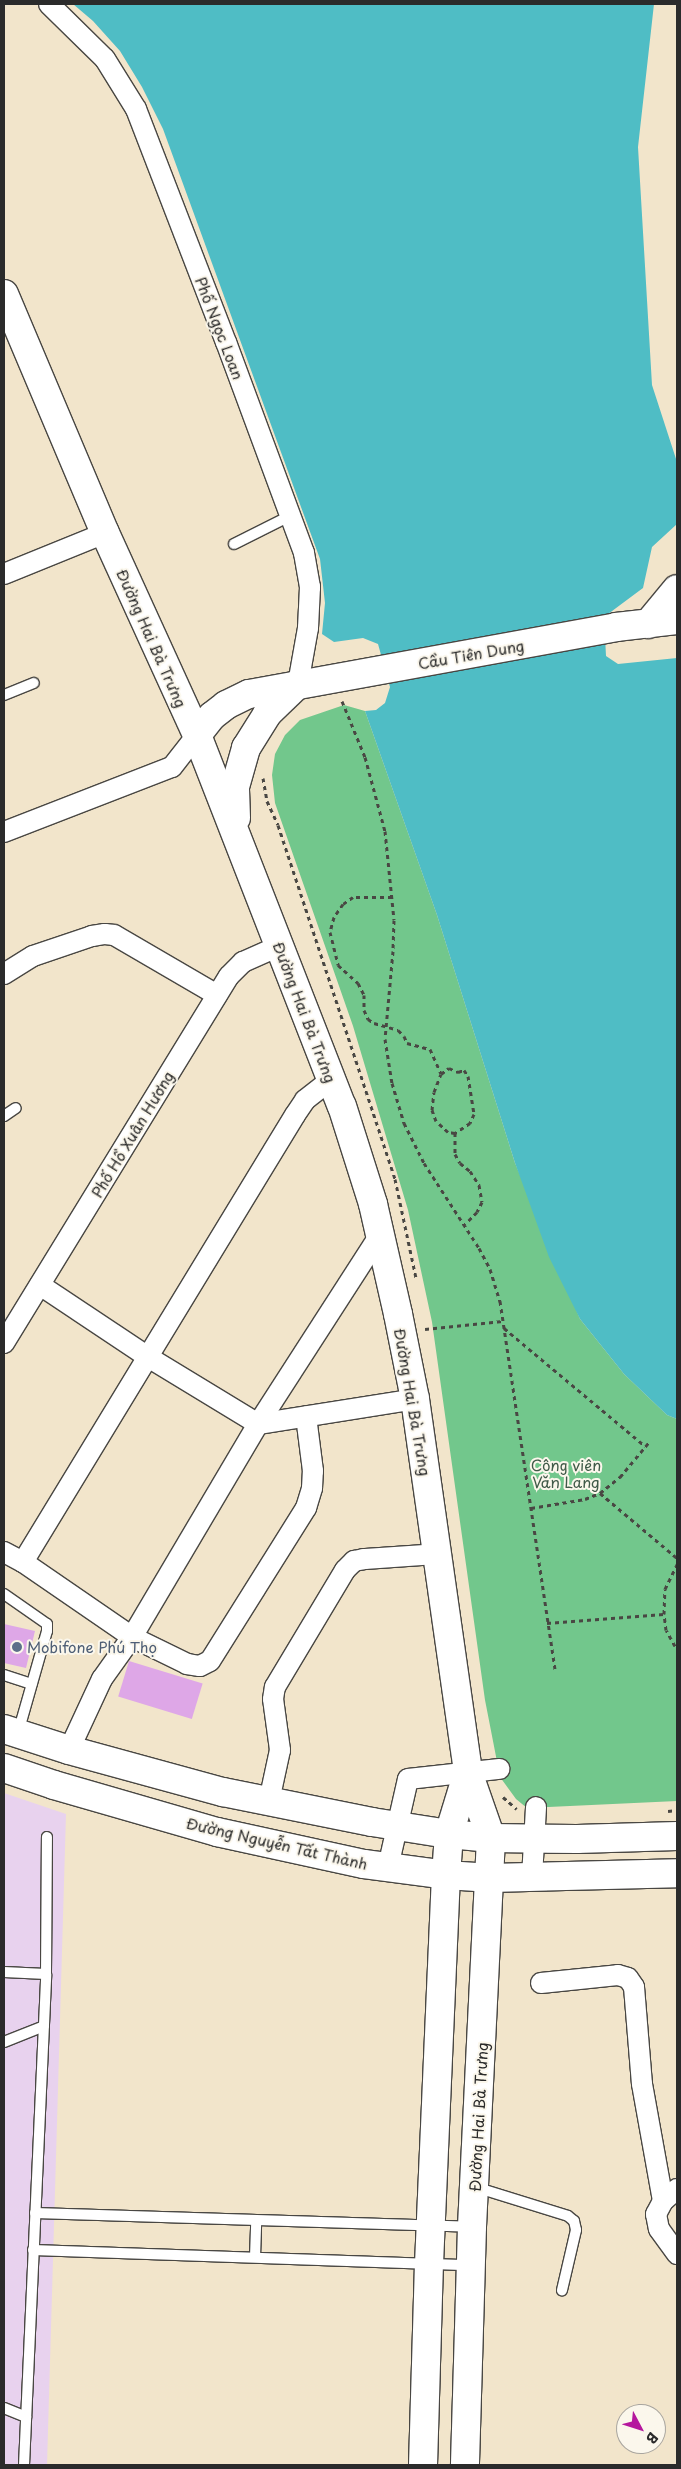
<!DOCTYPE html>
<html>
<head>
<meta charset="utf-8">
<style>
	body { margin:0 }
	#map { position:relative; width:681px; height:2469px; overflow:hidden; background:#f2e5cb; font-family:"Playpen Sans",sans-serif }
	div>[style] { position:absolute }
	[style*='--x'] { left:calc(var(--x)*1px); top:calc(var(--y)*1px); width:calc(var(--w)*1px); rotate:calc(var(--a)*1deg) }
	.built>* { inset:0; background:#e8d2ee }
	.green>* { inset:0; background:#72c78c }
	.water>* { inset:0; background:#4fbdc5 }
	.building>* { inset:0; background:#dea7e7; transform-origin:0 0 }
	.path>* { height:3px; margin-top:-1.5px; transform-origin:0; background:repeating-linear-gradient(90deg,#494743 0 4px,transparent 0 8px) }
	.roads { filter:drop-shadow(1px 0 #494743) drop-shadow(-1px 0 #494743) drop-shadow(0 1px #494743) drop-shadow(0 -1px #494743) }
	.lane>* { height:10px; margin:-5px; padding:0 5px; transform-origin:5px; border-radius:5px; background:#fff }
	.street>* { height:20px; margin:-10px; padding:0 10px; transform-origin:10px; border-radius:10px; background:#fff }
	.secondary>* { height:28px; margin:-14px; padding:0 14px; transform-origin:14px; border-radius:14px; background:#fff }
	.primary>* { height:28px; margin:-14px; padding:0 14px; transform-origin:14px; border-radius:14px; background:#fff }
	.dots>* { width:14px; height:14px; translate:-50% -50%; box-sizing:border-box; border:2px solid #fbf7ec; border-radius:50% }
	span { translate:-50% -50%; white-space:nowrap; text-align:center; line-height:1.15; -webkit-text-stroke:4px #fbf7ec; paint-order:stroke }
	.street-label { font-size:15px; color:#2b2b2b }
	.park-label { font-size:15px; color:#405a48 }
	.service-label { font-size:15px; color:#4e5e75 }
	.left { translate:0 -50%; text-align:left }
	.frame { position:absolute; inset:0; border:5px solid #2b2b2b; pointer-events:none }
	.north { position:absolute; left:616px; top:2404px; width:50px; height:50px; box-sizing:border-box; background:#fbf7ec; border:1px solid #a8a59f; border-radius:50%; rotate:130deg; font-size:14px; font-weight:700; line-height:20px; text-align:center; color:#2b2b2b }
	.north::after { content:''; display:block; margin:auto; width:18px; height:22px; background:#b5179e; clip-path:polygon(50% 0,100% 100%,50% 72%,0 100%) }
</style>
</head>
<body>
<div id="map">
	<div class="built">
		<div style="clip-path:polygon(4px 1793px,66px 1814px,47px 2465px,4px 2465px)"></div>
	</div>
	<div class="green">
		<div style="clip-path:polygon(344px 705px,365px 711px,437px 915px,515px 1163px,580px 1319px,624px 1374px,667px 1415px,677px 1419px,677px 1801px,527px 1808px,516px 1799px,500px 1777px,485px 1700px,432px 1322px,408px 1210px,353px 1026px,275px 803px,272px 775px,275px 754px,285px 735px,300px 720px)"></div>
	</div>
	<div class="water">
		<div style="clip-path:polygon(73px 4px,654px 4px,638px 147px,652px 385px,677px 462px,677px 524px,652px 547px,643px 588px,604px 617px,606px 656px,618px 664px,677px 658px,677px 1419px,667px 1415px,624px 1374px,580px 1319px,549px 1257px,515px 1163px,437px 915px,365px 711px,376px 710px,385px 703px,390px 687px,378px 644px,363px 638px,334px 642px,322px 634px,325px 603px,320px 559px,163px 129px,142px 87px,120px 51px,93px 21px)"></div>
	</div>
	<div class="building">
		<div style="clip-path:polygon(4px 1624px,35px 1631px,26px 1668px,4px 1663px)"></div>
		<div style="left:129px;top:1661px;width:77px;height:37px;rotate:17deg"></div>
	</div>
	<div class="path">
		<div style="--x:342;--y:701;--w:61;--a:67.7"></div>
		<div style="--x:365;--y:757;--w:77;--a:74.9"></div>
		<div style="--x:385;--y:831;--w:89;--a:84.2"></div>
		<div style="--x:394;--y:920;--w:31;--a:92"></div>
		<div style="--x:393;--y:951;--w:88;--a:95.2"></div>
		<div style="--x:385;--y:1039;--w:45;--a:81"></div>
		<div style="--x:392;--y:1083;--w:42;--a:73.3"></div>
		<div style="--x:404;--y:1123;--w:45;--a:63.4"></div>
		<div style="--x:424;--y:1163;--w:101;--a:57.1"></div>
		<div style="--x:479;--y:1248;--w:24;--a:62"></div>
		<div style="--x:490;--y:1269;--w:34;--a:73"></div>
		<div style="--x:500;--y:1301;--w:374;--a:81.5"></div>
		<div style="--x:263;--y:778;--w:23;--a:80"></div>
		<div style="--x:267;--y:801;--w:26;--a:65"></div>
		<div style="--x:278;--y:825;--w:373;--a:71.7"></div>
		<div style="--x:395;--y:1179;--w:101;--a:78"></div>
		<div style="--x:392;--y:897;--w:39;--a:180"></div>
		<div style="--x:353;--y:897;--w:12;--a:145"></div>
		<div style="--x:343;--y:904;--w:16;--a:125"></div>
		<div style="--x:334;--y:917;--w:16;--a:105"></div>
		<div style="--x:330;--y:932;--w:34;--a:76"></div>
		<div style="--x:338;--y:965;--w:27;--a:42"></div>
		<div style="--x:358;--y:983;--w:13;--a:63"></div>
		<div style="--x:364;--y:995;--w:15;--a:90"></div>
		<div style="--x:364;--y:1010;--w:10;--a:66"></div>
		<div style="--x:368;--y:1019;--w:7;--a:34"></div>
		<div style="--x:374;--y:1023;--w:25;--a:16"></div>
		<div style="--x:398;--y:1030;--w:8;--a:45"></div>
		<div style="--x:404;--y:1036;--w:8;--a:67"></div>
		<div style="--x:407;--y:1043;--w:24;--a:15"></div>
		<div style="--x:430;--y:1049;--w:27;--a:66"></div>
		<div style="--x:455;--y:1133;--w:7;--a:-172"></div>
		<div style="--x:448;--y:1132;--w:16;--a:-137"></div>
		<div style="--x:436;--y:1121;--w:12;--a:-110"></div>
		<div style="--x:432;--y:1110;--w:18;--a:-84"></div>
		<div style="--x:434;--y:1092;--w:19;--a:-69"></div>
		<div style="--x:441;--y:1074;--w:10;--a:-37"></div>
		<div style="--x:449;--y:1068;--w:10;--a:24"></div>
		<div style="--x:458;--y:1072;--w:6;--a:-18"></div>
		<div style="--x:464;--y:1070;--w:7;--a:56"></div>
		<div style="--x:468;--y:1076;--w:38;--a:81"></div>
		<div style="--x:474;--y:1114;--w:10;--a:114"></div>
		<div style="--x:470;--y:1123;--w:18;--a:146"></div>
		<div style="--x:455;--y:1133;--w:21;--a:90"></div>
		<div style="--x:455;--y:1154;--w:10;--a:61"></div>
		<div style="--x:460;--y:1163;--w:13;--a:39"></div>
		<div style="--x:470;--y:1171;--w:17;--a:57"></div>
		<div style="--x:479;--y:1185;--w:17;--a:80"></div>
		<div style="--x:482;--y:1202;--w:11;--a:117"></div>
		<div style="--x:477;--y:1212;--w:17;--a:135"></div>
		<div style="--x:504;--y:1328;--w:184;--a:39.9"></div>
		<div style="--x:425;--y:1329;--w:78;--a:-5.9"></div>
		<div style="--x:600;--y:1493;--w:101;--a:40.2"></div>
		<div style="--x:531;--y:1508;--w:55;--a:-9.5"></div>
		<div style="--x:585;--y:1499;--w:16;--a:-22"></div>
		<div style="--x:600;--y:1493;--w:26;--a:-39"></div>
		<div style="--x:620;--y:1477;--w:47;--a:-50.2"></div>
		<div style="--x:547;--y:1623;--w:117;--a:-4.4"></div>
		<div style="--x:675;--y:1646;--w:18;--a:-119"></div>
		<div style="--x:666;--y:1630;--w:16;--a:-97"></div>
		<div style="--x:664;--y:1614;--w:25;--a:-88"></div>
		<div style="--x:665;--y:1589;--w:28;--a:-64"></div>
		<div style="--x:503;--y:1797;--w:18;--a:41"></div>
		<div style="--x:668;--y:1811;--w:9;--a:-6"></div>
	</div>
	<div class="roads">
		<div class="lane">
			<div style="--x:234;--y:544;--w:63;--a:-26.6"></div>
			<div style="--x:4;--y:695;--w:32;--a:-22"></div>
			<div style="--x:4;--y:1116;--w:14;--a:-34"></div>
			<div style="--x:4;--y:1594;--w:52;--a:34.9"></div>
			<div style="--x:47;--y:1624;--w:7;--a:90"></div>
			<div style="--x:47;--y:1631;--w:106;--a:105.9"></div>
			<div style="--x:4;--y:1675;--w:29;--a:18"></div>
			<div style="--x:4;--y:1972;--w:42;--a:2.7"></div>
			<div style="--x:4;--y:2042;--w:43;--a:-21.8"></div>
			<div style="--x:475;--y:2187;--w:97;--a:17.3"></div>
			<div style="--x:568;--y:2216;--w:8;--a:40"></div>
			<div style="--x:574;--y:2221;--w:9;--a:77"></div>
			<div style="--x:576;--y:2230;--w:62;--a:103.1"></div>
			<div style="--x:35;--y:2213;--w:436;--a:1.8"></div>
			<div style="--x:33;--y:2250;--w:436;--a:2"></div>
			<div style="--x:255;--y:2257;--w:36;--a:-88"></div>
			<div style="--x:4;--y:2408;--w:24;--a:22"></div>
			<div style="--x:24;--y:2465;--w:491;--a:-87.4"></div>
			<div style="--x:46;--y:1974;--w:137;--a:-89.6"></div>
		</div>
		<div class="street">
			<div style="--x:49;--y:4;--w:78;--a:44.5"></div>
			<div style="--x:105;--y:59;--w:59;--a:58.2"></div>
			<div style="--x:136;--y:109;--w:250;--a:68.9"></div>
			<div style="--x:226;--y:342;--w:225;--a:69.7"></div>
			<div style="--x:304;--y:553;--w:35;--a:80"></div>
			<div style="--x:310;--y:587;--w:41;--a:92.8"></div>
			<div style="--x:308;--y:628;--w:57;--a:100.1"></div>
			<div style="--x:4;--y:574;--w:109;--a:-22.1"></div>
			<div style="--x:4;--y:832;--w:180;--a:-21.2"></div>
			<div style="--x:172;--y:767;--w:41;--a:-52"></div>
			<div style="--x:4;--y:974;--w:34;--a:-32"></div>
			<div style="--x:33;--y:956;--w:62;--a:-18.7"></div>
			<div style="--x:92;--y:936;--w:13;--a:-9"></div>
			<div style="--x:105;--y:934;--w:9;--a:6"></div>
			<div style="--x:114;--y:935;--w:119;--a:30.2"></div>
			<div style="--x:40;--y:1285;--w:130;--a:33.7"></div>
			<div style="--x:148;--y:1357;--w:129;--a:31.3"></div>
			<div style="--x:258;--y:1424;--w:159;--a:-9"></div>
			<div style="--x:4;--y:1343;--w:430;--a:-58.5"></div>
			<div style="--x:229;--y:976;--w:20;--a:-45"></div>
			<div style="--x:243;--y:962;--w:39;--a:-24"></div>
			<div style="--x:4;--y:1552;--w:21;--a:28"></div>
			<div style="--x:23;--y:1562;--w:132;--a:34.5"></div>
			<div style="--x:132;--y:1637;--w:61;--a:26.1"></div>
			<div style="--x:187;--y:1664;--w:13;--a:9"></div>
			<div style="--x:200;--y:1666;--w:11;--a:-27"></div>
			<div style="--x:210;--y:1661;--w:181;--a:-57.9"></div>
			<div style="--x:306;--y:1508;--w:21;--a:-73"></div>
			<div style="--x:312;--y:1488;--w:17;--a:-87"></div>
			<div style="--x:313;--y:1471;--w:55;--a:-97.3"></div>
			<div style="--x:23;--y:1562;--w:523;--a:-58.68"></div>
			<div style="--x:295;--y:1115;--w:18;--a:-56"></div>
			<div style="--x:305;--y:1100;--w:34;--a:-38"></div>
			<div style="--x:69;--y:1750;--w:78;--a:-65.1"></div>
			<div style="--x:102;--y:1679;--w:52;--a:-54.5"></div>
			<div style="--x:132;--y:1637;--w:247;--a:-59.4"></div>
			<div style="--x:258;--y:1424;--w:225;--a:-57.2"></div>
			<div style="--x:269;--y:1801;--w:52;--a:-77.8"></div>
			<div style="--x:280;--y:1750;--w:51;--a:-97.8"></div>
			<div style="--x:273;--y:1699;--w:12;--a:-81"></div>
			<div style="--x:275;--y:1687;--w:136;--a:-59.1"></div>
			<div style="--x:345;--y:1570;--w:13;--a:-45"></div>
			<div style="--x:354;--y:1561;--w:10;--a:-11"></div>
			<div style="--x:364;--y:1559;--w:73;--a:-3.9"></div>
			<div style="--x:388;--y:1867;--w:90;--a:-77.2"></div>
			<div style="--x:408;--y:1779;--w:92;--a:-6.3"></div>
			<div style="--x:532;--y:1877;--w:70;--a:-86.7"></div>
			<div style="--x:541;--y:1983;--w:77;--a:-5.9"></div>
			<div style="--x:618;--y:1975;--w:10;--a:17"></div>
			<div style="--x:628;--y:1978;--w:11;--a:56"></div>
			<div style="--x:634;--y:1987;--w:97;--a:85.3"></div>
			<div style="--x:642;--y:2084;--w:119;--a:79.8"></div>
			<div style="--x:677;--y:2189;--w:18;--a:139"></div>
			<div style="--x:663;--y:2201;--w:15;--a:118"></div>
			<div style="--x:656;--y:2214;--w:15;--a:79"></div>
			<div style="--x:659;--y:2229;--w:31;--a:54"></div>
		</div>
		<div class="secondary">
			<div style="--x:4;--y:294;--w:259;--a:67.1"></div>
			<div style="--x:105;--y:533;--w:222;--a:65.5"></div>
			<div style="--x:197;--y:735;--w:398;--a:68.7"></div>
			<div style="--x:342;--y:1106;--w:103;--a:72.4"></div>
			<div style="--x:373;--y:1204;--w:113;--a:77.2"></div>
			<div style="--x:398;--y:1314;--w:87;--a:78.7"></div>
			<div style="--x:415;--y:1399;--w:377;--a:81.9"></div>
			<div style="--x:468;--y:1772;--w:70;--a:70.8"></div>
			<div style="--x:491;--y:1838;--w:389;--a:92.8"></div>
			<div style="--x:472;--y:2227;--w:238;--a:91.7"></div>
			<div style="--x:648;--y:624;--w:45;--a:-50.4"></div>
			<div style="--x:197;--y:735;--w:24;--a:-52"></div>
			<div style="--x:212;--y:716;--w:18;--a:-38"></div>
			<div style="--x:226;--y:705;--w:25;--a:-26"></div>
			<div style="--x:249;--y:694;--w:373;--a:-10.3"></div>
			<div style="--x:616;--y:627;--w:61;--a:-6.5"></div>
			<div style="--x:236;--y:818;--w:31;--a:-92"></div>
			<div style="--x:235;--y:787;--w:41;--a:-74.2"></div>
			<div style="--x:246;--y:748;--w:40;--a:-58"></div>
			<div style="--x:267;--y:714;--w:43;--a:-44.1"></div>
			<div style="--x:423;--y:2465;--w:201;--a:-88.3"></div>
			<div style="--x:429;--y:2264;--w:389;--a:-87.5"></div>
			<div style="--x:446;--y:1875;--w:41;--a:-85.8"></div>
			<div style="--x:449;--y:1834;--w:65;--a:-73"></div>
		</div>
		<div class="primary">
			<div style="--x:4;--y:1729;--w:68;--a:17.9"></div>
			<div style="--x:69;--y:1750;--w:160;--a:15.3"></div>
			<div style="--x:223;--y:1792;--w:152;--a:11.4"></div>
			<div style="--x:372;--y:1822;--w:78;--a:8.9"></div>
			<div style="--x:449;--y:1834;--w:42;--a:5.4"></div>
			<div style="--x:491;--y:1838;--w:86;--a:0.7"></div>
			<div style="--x:577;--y:1839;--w:100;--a:-1.7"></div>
			<div style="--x:4;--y:1768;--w:53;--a:18.8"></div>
			<div style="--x:54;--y:1785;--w:170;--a:16.1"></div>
			<div style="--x:217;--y:1832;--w:150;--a:12.3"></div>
			<div style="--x:364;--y:1864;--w:83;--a:7.6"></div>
			<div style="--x:446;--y:1875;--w:45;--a:3.8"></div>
			<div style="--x:491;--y:1878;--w:186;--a:-1.5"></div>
		</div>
	</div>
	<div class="dots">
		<div style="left:17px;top:1647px;background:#5c6f8a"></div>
	</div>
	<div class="street-label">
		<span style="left:220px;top:328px;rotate:69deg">Phố Ngọc Loan</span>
		<span style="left:152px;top:638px;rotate:66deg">Đường Hai Bà Trưng</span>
		<span style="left:471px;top:654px;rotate:-10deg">Cầu Tiên Dung</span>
		<span style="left:305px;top:1012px;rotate:69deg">Đường Hai Bà Trưng</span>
		<span style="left:132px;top:1134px;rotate:-59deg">Phố Hồ Xuân Hương</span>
		<span style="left:413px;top:1402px;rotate:80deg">Đường Hai Bà Trưng</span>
		<span style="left:277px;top:1843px;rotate:13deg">Đường Nguyễn Tất Thành</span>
		<span style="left:478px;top:2117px;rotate:-87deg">Đường Hai Bà Trưng</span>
	</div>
	<div class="park-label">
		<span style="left:566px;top:1473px">Công viên<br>Văn Lang</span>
	</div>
	<div class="service-label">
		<span class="left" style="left:27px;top:1647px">Mobifone Phú Thọ</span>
	</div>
	<div class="frame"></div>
	<div class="north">B</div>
</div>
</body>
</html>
